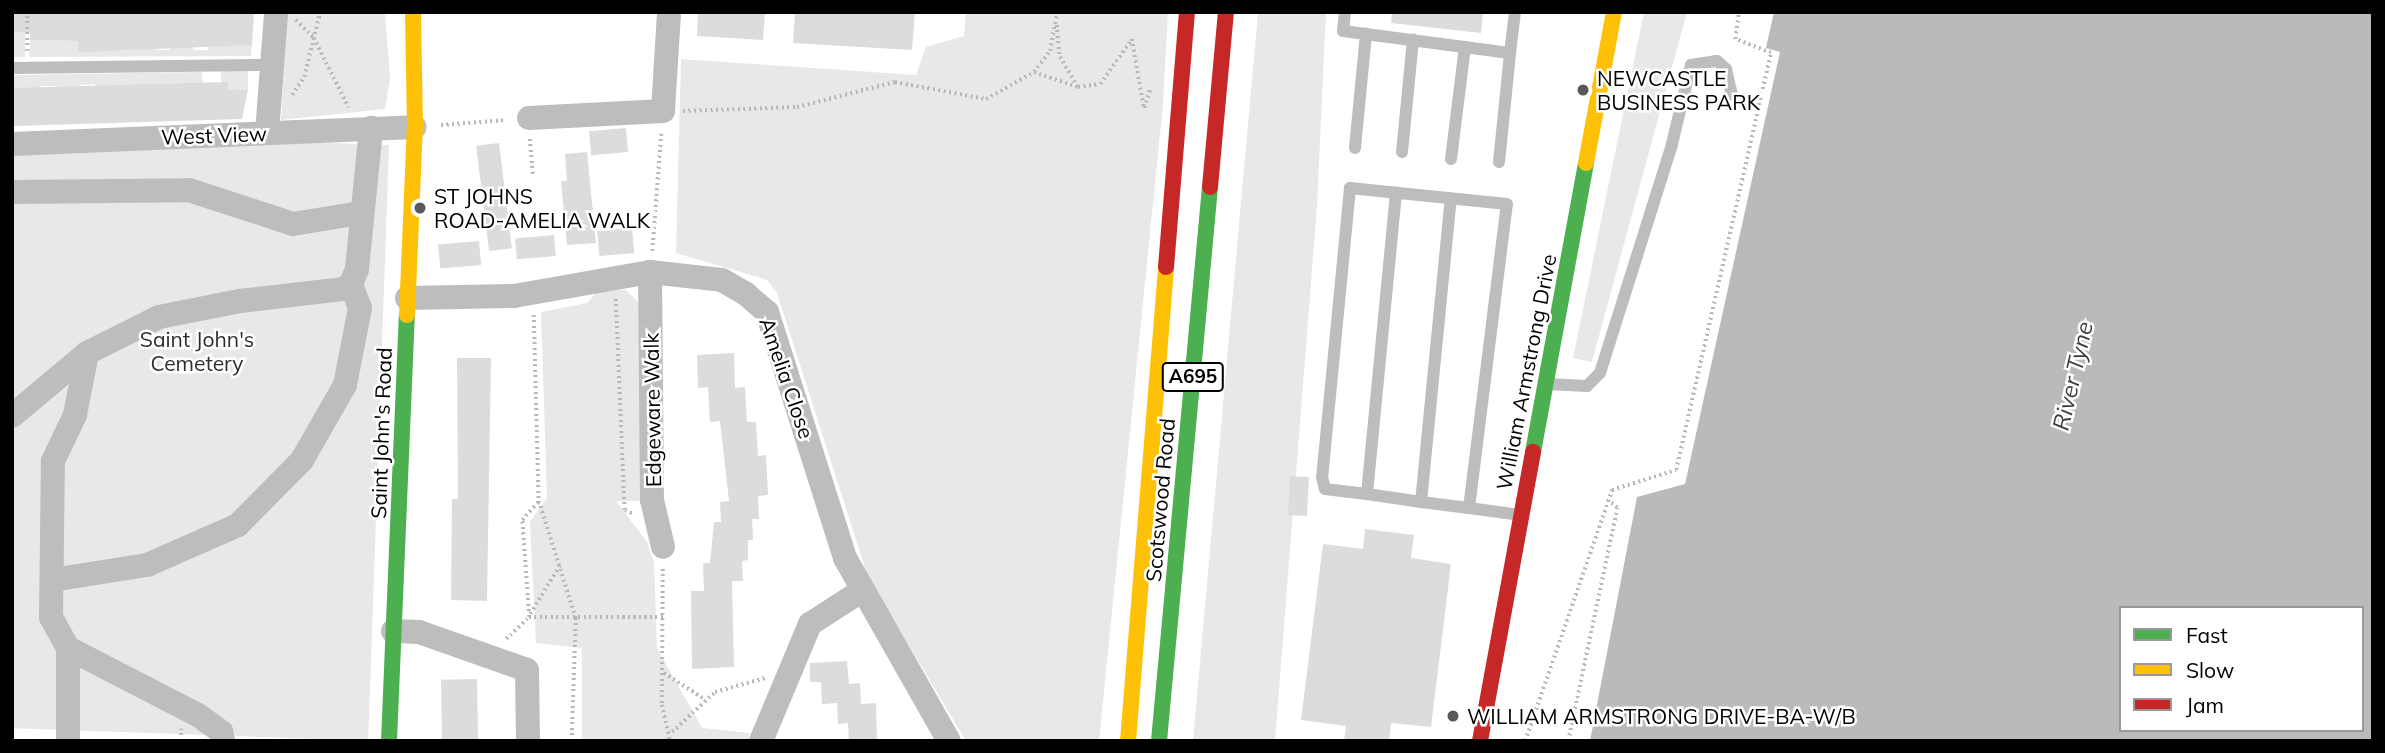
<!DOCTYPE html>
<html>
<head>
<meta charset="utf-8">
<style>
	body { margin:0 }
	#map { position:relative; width:2385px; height:753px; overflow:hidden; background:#fff; font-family:Mulish,sans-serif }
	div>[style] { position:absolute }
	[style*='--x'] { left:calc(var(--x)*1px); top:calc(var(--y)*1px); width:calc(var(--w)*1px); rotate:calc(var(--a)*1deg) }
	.green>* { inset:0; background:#e8e8e8; transform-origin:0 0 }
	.water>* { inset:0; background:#bababa }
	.building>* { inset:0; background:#dcdcdc; transform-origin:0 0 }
	.path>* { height:3.5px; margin-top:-1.75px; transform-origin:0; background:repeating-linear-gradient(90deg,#b8b8b8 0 2px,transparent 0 5.5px) }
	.lane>* { height:12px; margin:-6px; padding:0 6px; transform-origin:6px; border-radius:6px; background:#bdbdbd }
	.street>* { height:24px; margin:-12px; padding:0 12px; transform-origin:12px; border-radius:12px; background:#bdbdbd }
	.fast>* { height:16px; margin:-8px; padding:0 8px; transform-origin:8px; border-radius:8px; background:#4caf50 }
	.slow>* { height:16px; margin:-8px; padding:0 8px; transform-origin:8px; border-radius:8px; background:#ffc107 }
	.jam>* { height:16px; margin:-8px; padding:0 8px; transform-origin:8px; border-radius:8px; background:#c62828 }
	.dots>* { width:19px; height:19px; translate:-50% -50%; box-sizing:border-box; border:4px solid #fff; border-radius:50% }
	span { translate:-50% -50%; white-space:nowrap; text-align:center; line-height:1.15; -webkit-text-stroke:5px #fff; paint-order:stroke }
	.shield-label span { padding:2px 5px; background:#fff; border:2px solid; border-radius:5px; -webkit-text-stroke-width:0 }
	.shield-label { font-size:19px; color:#000; font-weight:700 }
	.poi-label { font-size:21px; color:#000 }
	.left { translate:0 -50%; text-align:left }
	.street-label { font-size:21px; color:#000 }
	.park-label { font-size:21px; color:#2d2d2d }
	.water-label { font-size:23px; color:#3e3e3e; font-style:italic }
	.frame { position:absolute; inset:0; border:14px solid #000; pointer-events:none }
	.legend { position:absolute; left:2119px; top:606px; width:245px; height:126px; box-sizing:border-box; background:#fff; border:2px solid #999; margin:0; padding:9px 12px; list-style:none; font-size:21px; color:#000 }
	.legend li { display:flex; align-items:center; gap:14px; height:35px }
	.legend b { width:35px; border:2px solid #999 }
</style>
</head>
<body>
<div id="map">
	<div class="green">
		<div style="clip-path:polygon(287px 12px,385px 12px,390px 78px,385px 109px,281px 120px)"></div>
		<div style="clip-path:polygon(966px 12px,1168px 12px,1163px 104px,1099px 741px,966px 741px,868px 577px,777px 293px,767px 280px,676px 253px,681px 59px,916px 75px,926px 47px,964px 36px)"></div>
		<div style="clip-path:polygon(1258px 12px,1326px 12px,1317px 206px,1275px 741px,1193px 741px)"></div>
		<div style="clip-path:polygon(1644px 12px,1687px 12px,1592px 362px,1573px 358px)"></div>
		<div style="left:12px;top:32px;width:13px;height:25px"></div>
		<div style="clip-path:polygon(30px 40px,78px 41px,118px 51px,132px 50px,132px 41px,155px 41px,156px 50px,170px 50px,170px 41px,193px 41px,193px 50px,208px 50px,208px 41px,252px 45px,251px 56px,29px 57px)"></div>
		<div style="clip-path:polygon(221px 71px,248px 71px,248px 90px,228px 90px,228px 83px,221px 83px)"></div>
		<div style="clip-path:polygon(202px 72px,203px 83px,95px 94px,95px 84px,79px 85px,79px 95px,57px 96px,57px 86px,41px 86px,41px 96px,19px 97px,18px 88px,12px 88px,12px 75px)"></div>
		<div style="left:389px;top:145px;width:596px;height:377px;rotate:92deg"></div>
		<div style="clip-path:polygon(599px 290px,626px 290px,643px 307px,643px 501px,616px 501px,647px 542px,654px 562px,657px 648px,702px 728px,749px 733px,749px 741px,582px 741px,582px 648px,536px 643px,530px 522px,547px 498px,541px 312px,587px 303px)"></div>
	</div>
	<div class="water">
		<div style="clip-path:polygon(evenodd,1774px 12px,2373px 12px,2373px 741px,1590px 741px,1637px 497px,1685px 484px,1780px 52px,1766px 48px,1774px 12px,2121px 608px,2362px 608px,2362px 730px,2121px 730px,2121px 608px)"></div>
	</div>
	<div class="building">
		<div style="clip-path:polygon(698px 12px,765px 12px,763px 40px,697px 36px)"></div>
		<div style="clip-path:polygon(795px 12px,915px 12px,912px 50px,793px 43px)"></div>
		<div style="clip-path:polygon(1392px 12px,1483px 12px,1481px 33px,1391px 23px)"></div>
		<div style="clip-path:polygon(12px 14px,30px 12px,254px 14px,252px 45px,87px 52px,78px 52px,78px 41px,30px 40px,30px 32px,12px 32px)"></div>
		<div style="clip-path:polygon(228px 82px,228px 90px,248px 90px,242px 119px,12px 126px,12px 88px)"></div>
		<div style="left:626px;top:128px;width:24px;height:37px;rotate:85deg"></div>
		<div style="left:499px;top:143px;width:106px;height:23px;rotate:83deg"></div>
		<div style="clip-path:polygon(587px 152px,596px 243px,567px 245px,561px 181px,567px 181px,565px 154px)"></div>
		<div style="left:632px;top:228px;width:25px;height:35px;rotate:85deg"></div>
		<div style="left:554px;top:235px;width:21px;height:39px;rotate:85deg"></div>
		<div style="left:479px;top:241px;width:24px;height:41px;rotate:85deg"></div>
		<div style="clip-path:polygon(734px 353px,735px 388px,745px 387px,747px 422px,756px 422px,758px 456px,766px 455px,768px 495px,758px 496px,759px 519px,752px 519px,753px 540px,748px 540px,748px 560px,742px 561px,743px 581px,732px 581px,734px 667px,692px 669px,691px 591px,704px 591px,703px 563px,710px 563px,714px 522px,721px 522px,720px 502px,729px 501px,720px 421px,710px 422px,708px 387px,698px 388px,697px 355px)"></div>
		<div style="clip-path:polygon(457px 358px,491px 358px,487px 601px,451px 600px,452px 499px,458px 499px)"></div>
		<div style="left:1290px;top:476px;width:19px;height:39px;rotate:3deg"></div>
		<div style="clip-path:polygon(1365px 529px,1414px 535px,1411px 558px,1451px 564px,1431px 727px,1391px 723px,1389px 741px,1344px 741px,1346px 726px,1301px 720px,1323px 544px,1363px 549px)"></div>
		<div style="clip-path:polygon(847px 661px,849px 684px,860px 683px,861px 704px,876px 703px,877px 741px,849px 741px,848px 723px,838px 724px,837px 703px,822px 704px,821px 682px,810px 682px,810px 663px)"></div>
		<div style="left:477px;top:679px;width:62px;height:36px;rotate:89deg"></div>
	</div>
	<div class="path">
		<div style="--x:296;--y:20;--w:25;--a:45"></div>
		<div style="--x:314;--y:38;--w:78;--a:63.4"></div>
		<div style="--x:1057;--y:25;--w:32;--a:85"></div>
		<div style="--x:1060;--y:57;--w:35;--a:59"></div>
		<div style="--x:27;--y:51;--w:39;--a:-90"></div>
		<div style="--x:1034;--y:72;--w:26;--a:-53"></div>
		<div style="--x:1050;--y:51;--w:40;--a:-80"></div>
		<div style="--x:292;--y:95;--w:22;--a:-56"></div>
		<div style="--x:304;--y:77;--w:67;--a:-76.2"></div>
		<div style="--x:683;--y:111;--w:114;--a:-2"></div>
		<div style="--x:797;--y:107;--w:101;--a:-14.3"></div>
		<div style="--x:895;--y:82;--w:93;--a:10.6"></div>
		<div style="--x:986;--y:99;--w:55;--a:-29.4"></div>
		<div style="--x:1034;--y:72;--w:46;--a:18.8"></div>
		<div style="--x:1078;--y:87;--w:22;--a:-8"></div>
		<div style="--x:1100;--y:84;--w:55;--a:-54.6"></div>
		<div style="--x:1132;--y:39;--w:70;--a:80.1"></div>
		<div style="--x:1144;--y:108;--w:22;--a:-72"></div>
		<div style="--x:441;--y:125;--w:66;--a:-4.3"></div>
		<div style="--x:530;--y:139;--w:37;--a:85"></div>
		<div style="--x:652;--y:251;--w:118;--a:-85.6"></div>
		<div style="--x:616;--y:299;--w:211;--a:87.6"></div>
		<div style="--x:625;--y:510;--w:8;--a:23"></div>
		<div style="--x:534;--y:315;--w:186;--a:88.5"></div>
		<div style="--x:539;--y:501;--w:123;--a:72.5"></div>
		<div style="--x:576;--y:618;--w:123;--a:91.9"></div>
		<div style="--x:663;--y:569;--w:136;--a:90.4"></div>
		<div style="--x:662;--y:705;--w:37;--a:77"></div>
		<div style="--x:530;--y:614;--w:57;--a:-58.5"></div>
		<div style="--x:529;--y:617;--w:97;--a:-94.1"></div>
		<div style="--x:522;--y:520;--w:25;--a:-48"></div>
		<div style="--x:506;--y:639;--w:32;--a:-44"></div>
		<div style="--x:529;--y:617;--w:134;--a:0"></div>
		<div style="--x:664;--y:673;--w:50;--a:32.7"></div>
		<div style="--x:672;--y:732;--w:59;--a:-42.9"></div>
		<div style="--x:715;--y:692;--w:52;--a:-15.6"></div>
		<div style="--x:181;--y:741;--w:12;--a:-90"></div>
		<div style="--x:1525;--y:741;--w:266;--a:-70.9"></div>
		<div style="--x:1612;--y:490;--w:67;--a:-17.4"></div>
		<div style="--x:1676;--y:470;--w:428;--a:-77.2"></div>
		<div style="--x:1771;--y:53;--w:39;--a:-159"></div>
		<div style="--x:1735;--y:39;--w:27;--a:-82"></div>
		<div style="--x:1568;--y:741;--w:238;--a:-78.1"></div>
		<div style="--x:1617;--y:508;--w:11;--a:-139"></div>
	</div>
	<div class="lane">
		<div style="--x:1345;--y:12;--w:19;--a:96"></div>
		<div style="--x:1343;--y:31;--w:168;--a:7.5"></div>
		<div style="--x:1510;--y:53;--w:41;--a:-83"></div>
		<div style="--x:12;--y:68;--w:260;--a:-0.7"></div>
		<div style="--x:1355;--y:148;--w:115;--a:-84.5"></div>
		<div style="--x:1402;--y:152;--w:113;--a:-84.4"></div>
		<div style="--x:1451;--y:159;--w:113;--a:-82.9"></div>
		<div style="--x:1499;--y:162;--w:110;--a:-84.2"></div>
		<div style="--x:1547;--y:384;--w:40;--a:2.9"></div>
		<div style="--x:1587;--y:386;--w:18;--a:-45"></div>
		<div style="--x:1600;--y:373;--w:240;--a:-72.5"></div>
		<div style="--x:1672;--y:144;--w:81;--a:-76.5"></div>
		<div style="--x:1691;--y:65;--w:26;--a:-9"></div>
		<div style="--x:1717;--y:61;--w:12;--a:42"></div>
		<div style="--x:1726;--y:69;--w:26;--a:77"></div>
		<div style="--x:1367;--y:494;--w:303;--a:-84.5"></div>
		<div style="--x:1421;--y:502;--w:305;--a:-84.4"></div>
		<div style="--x:1469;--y:508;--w:306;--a:-82.9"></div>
		<div style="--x:1507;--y:204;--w:158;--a:-174.2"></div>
		<div style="--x:1350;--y:188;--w:290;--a:95.5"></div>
		<div style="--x:1322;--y:477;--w:12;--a:76"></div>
		<div style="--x:1325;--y:489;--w:42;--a:6.8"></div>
		<div style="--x:1367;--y:494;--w:55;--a:8.4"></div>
		<div style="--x:1421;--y:502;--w:48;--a:7.1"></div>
		<div style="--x:1469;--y:508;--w:51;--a:7.8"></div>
	</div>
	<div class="street">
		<div style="--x:529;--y:118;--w:134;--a:-3"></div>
		<div style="--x:663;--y:111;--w:99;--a:-86.5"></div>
		<div style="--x:267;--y:133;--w:121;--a:-85.7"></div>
		<div style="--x:12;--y:144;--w:403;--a:-2.4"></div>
		<div style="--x:12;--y:192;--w:177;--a:-0.6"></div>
		<div style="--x:189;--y:190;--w:109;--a:18.1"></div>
		<div style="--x:293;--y:224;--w:68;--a:-9.3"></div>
		<div style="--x:650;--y:272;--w:228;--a:89.5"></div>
		<div style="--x:652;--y:500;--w:48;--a:76.8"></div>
		<div style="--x:407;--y:298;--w:107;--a:-1.1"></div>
		<div style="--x:514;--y:296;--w:138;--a:-10"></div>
		<div style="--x:650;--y:272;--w:72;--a:6.3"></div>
		<div style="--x:722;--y:280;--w:28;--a:30"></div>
		<div style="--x:746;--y:294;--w:28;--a:41"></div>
		<div style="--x:767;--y:312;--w:258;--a:72.4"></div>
		<div style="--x:845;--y:558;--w:210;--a:60.4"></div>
		<div style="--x:12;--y:416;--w:98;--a:-40"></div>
		<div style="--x:87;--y:353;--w:80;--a:-26.6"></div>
		<div style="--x:159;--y:317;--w:83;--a:-11.2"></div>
		<div style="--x:240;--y:301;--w:105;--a:-6.6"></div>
		<div style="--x:344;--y:289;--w:9;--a:-36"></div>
		<div style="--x:351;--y:284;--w:16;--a:-68"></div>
		<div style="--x:357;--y:269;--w:142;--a:-84.3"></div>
		<div style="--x:52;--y:580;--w:96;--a:-9"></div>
		<div style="--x:147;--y:565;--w:99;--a:-23.7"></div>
		<div style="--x:238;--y:525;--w:91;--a:-45.4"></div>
		<div style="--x:302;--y:460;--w:86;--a:-60.2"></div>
		<div style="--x:345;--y:385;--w:78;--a:-79"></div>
		<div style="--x:360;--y:308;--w:26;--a:-111"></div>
		<div style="--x:393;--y:631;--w:26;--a:2"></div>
		<div style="--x:419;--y:632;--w:114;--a:19.4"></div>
		<div style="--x:527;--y:670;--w:71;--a:89.2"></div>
		<div style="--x:68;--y:648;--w:146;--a:27.3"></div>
		<div style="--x:198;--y:715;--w:29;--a:36"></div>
		<div style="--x:221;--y:732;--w:9;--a:77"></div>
		<div style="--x:68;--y:741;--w:93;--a:-90"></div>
		<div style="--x:68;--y:648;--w:35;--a:-119"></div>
		<div style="--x:51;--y:617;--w:156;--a:-89.3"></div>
		<div style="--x:53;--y:461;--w:51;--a:-64.4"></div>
		<div style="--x:75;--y:415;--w:63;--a:-79"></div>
		<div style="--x:761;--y:741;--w:127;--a:-67.3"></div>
		<div style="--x:810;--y:624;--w:63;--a:-32.7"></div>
	</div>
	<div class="fast">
		<div style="--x:1533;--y:452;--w:294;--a:-79.6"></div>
		<div style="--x:389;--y:741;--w:426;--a:-87.6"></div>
		<div style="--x:1159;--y:741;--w:556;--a:-84.74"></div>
	</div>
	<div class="slow">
		<div style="--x:1586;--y:163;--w:154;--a:-79.5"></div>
		<div style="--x:407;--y:315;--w:188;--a:-87.6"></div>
		<div style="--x:415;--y:127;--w:115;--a:-91"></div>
		<div style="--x:1128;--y:741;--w:476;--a:-85.4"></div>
	</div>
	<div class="jam">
		<div style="--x:1210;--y:187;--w:176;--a:-84.8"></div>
		<div style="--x:1166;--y:267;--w:256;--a:-85.3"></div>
		<div style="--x:1480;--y:741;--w:294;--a:-79.6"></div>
	</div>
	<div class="dots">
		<div style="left:1583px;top:90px;background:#595959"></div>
		<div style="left:420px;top:208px;background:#595959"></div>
		<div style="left:1453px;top:716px;background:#595959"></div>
	</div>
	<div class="shield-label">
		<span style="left:1193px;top:377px">A695</span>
	</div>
	<div class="poi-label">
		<span class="left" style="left:1597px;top:90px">NEWCASTLE<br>BUSINESS PARK</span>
		<span class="left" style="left:434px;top:208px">ST JOHNS<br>ROAD-AMELIA WALK</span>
		<span class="left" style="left:1467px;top:716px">WILLIAM ARMSTRONG DRIVE-BA-W/B</span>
	</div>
	<div class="street-label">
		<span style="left:214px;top:135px;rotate:-2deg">West View</span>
		<span style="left:1526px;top:372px;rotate:-79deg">William Armstrong Drive</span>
		<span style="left:787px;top:378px;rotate:71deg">Amelia Close</span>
		<span style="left:652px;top:410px;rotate:-91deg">Edgeware Walk</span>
		<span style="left:381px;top:433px;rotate:-88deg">Saint John's Road</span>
		<span style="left:1160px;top:500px;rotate:-85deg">Scotswood Road</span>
	</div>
	<div class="park-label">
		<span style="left:197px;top:351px">Saint John's<br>Cemetery</span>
	</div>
	<div class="water-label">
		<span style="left:2073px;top:376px;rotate:-77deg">River Tyne</span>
	</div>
	<div class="frame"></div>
	<ul class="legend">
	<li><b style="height:9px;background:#4caf50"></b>Fast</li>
	<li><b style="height:9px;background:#ffc107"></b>Slow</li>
	<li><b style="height:9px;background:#c62828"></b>Jam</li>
	</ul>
</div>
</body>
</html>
